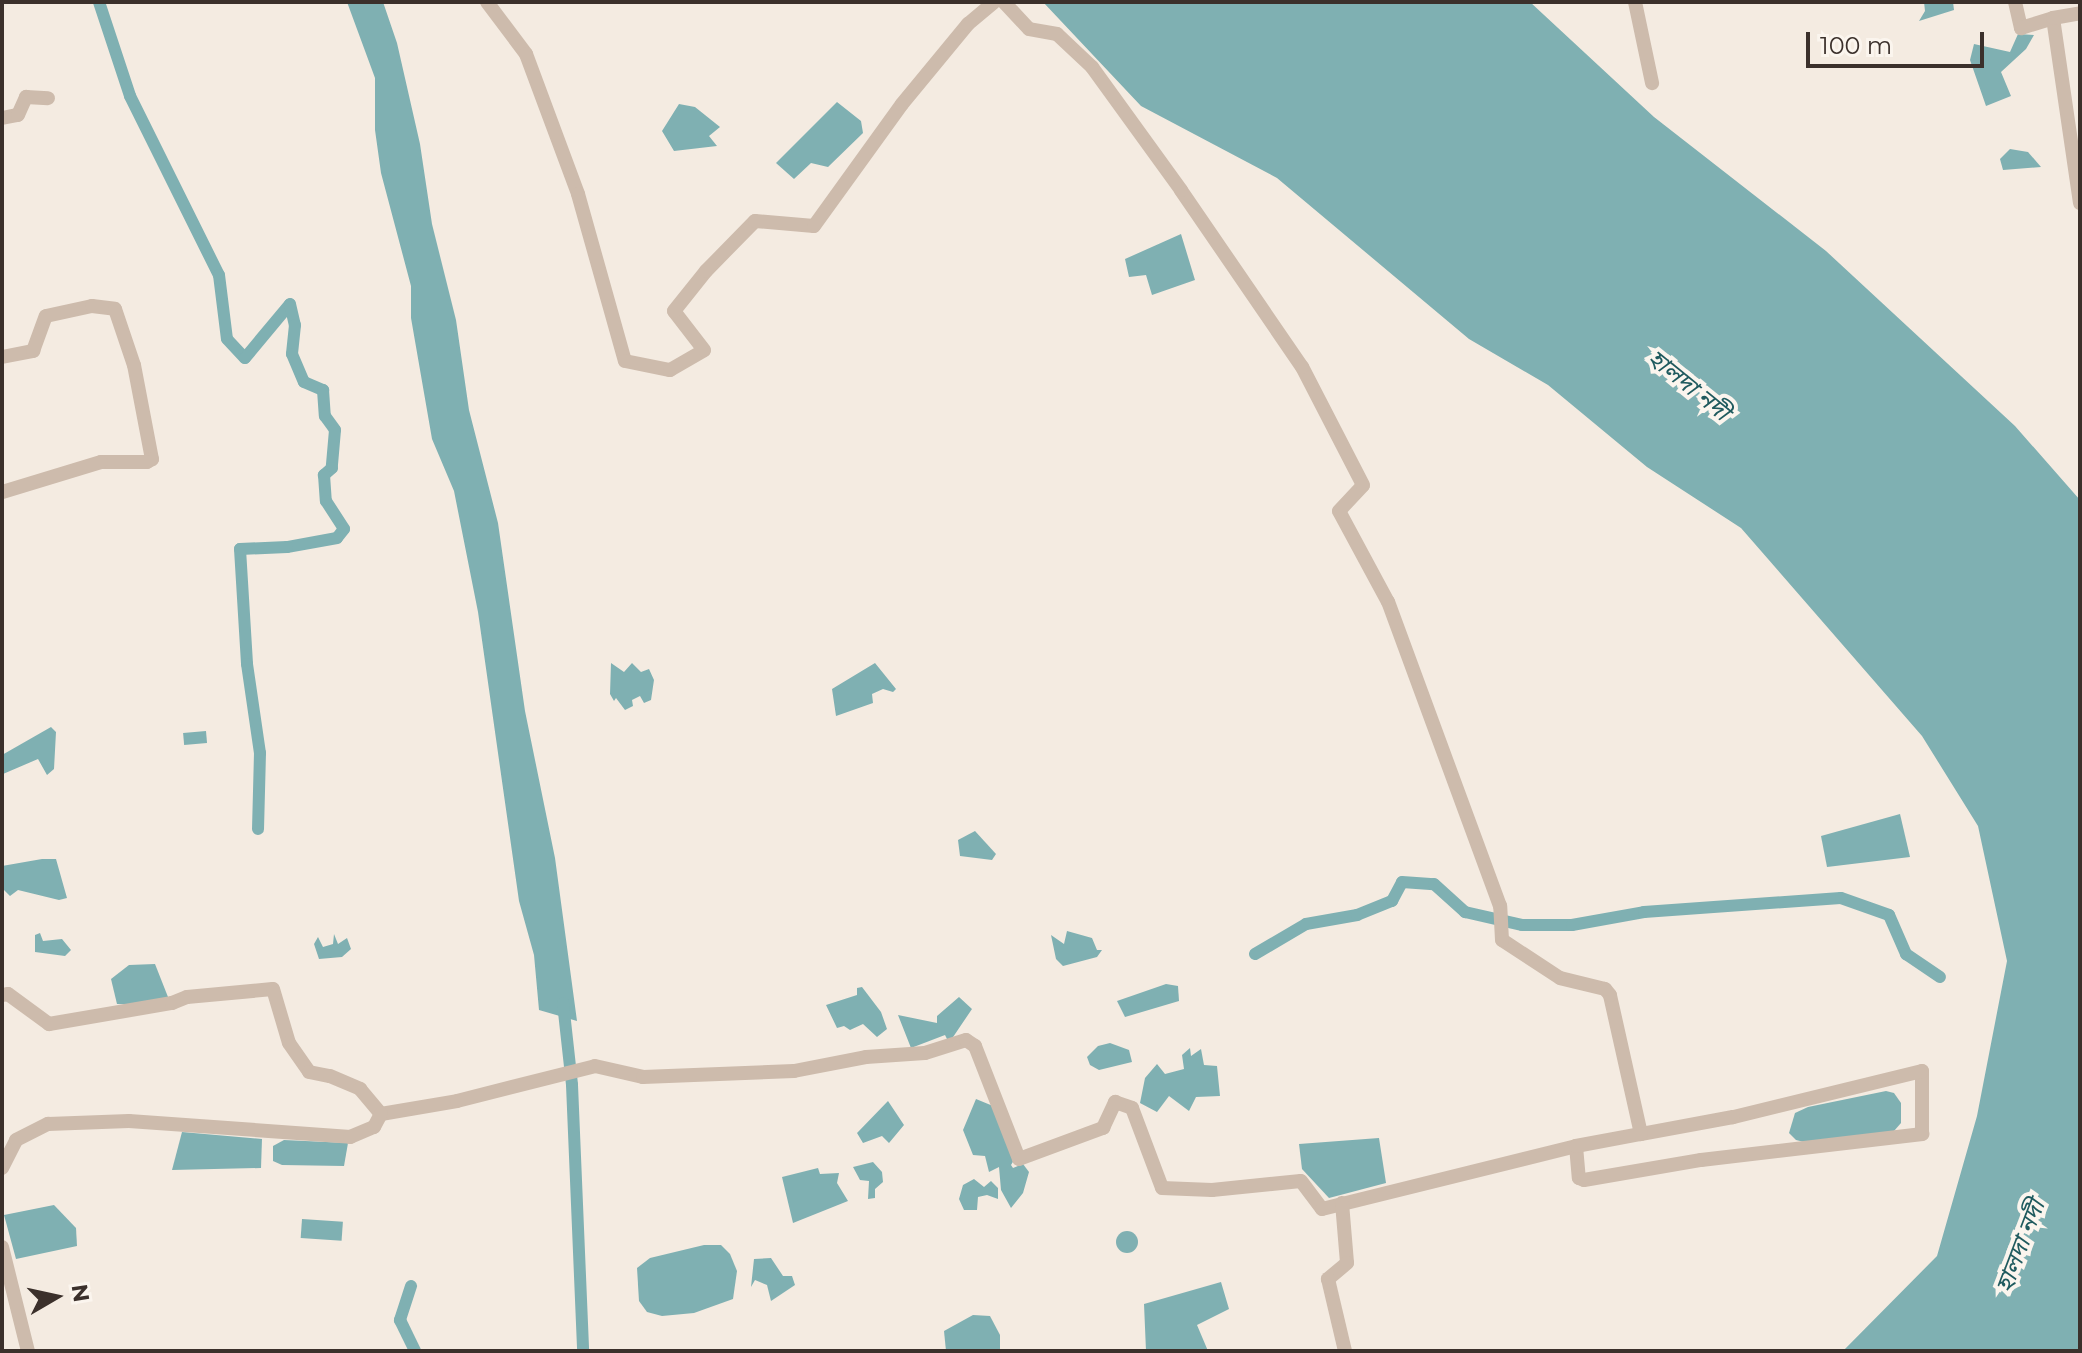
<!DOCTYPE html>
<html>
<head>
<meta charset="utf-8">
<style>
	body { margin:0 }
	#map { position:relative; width:2082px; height:1353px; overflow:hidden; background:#f4ebe1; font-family:Montserrat,"Noto Sans Bengali",sans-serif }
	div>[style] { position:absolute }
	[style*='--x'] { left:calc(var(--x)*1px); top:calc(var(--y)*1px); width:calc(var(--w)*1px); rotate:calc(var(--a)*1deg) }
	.water>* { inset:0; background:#7fb0b2; transform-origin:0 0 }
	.round { border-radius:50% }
	.canal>* { height:12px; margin:-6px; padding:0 6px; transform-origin:6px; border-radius:6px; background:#7fb0b2 }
	.minor>* { height:14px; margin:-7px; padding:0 7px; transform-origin:7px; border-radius:7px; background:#cdbbac }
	span { translate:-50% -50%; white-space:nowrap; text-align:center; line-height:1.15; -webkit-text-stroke:8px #fbf5ee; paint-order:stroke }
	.water-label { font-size:24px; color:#1f5a5e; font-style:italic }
	.frame { position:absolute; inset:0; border:4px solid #3b302b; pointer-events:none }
	.north { position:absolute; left:16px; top:1257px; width:80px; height:80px; -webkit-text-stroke:6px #fbf5ee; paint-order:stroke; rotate:81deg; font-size:22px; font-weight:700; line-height:32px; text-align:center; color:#3b302b }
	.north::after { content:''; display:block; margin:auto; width:28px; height:36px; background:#3b302b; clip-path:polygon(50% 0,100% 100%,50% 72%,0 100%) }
	.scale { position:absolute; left:1806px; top:32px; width:178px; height:36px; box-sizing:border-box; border:4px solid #3b302b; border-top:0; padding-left:10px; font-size:24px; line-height:28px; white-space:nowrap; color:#3b302b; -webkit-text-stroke:6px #fbf5ee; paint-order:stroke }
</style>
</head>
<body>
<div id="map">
	<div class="water">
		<div style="clip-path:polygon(347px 2px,383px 2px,397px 43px,420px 144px,432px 224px,456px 320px,469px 410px,498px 523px,525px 711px,555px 858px,577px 1021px,539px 1010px,534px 955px,519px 901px,478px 612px,454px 491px,432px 439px,411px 318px,411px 286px,381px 173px,375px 130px,375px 78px)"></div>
		<div style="clip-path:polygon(1043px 2px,1530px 2px,1654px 117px,1826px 251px,2015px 426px,2080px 500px,2080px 1351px,1843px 1351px,1937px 1256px,1977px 1116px,2007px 961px,1978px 826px,1922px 736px,1741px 528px,1647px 467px,1548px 385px,1469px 339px,1277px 178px,1141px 106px)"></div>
		<div style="clip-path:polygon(1924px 2px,1953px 2px,1954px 10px,1919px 21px,1925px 11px)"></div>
		<div style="clip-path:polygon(2018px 34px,2034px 35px,2026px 49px,2001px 72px,2011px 96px,1986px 106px,1970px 60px,1974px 44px,2010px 52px)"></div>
		<div style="clip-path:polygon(837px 102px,861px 121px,863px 133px,828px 167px,811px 163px,794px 179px,776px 163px)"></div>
		<div style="clip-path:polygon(679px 104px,695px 107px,720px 127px,709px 136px,717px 146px,674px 151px,662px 131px)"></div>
		<div style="clip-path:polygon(2010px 149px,2028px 152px,2041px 167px,2003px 170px,2000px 159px)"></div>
		<div style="clip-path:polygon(1181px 234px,1195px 280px,1152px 295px,1146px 275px,1129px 277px,1125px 259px)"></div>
		<div style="clip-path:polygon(611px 663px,624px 672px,632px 663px,641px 672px,649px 669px,654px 680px,651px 700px,644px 703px,640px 696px,632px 700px,633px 706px,625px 710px,616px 698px,614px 701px,610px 694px)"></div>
		<div style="clip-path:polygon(875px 663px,896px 689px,893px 692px,883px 689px,872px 694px,873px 703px,836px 716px,832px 689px)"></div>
		<div style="clip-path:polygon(51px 727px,56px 732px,54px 769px,47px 775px,38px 759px,3px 774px,2px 755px)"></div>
		<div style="left:206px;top:731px;width:12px;height:23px;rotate:85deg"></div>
		<div style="clip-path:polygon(1900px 814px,1910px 857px,1827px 867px,1821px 836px)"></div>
		<div style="clip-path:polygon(975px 831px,996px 854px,992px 860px,960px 856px,958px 840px)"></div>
		<div style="clip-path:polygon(42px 859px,56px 859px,67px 898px,59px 900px,18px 890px,10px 896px,4px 890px,2px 866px)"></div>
		<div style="clip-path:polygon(1067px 931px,1092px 938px,1097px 950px,1102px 950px,1097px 957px,1063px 966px,1056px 959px,1051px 935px,1064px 944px)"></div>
		<div style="clip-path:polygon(40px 933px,43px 941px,62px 939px,71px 950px,65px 956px,35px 952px,35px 935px)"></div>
		<div style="clip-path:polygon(334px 934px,338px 944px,347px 938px,351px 949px,342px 957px,319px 959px,314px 944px,318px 937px,323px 947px,333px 944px)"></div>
		<div style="clip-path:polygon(155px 964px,168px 997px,156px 1005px,117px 1004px,111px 979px,129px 965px)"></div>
		<div style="clip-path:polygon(1166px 984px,1178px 986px,1179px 1001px,1125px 1017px,1117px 1001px)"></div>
		<div style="clip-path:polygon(862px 987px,881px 1012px,887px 1029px,877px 1037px,863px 1024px,850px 1030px,844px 1026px,837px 1028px,826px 1005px,857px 995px,857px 988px)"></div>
		<div style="clip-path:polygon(959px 997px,972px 1009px,949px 1043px,945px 1035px,911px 1048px,898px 1015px,937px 1023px,937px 1016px)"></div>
		<div style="clip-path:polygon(1110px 1043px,1129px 1050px,1132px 1062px,1099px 1070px,1090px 1065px,1087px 1057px,1098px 1046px)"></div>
		<div style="clip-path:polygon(1190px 1048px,1191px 1056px,1201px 1049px,1204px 1065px,1217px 1066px,1220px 1096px,1196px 1097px,1189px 1111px,1169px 1096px,1157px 1112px,1140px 1103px,1145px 1078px,1157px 1064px,1165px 1074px,1184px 1069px,1182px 1055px)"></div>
		<div style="clip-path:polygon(1886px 1091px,1894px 1093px,1901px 1103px,1901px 1123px,1894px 1131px,1808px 1143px,1796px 1140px,1789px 1133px,1795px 1113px,1808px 1107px)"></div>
		<div style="clip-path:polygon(976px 1099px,993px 1106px,1014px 1160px,1011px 1165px,1013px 1168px,1023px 1164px,1029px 1172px,1023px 1193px,1011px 1208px,1001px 1190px,999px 1167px,989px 1172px,985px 1156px,973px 1155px,963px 1130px)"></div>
		<div style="clip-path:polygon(888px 1101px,904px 1125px,889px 1143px,882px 1136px,863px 1143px,857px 1133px)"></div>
		<div style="clip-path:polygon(182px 1132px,262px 1139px,261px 1168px,172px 1170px)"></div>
		<div style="clip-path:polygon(1379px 1138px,1386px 1183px,1329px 1198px,1302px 1169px,1299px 1144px)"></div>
		<div style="clip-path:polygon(284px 1140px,348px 1143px,344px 1166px,282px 1165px,273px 1161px,273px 1146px)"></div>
		<div style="clip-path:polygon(873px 1162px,882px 1172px,883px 1182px,875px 1189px,875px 1198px,868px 1199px,869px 1181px,860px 1180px,853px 1167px)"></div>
		<div style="clip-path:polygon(818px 1168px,820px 1174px,839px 1173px,837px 1183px,848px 1201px,793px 1223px,782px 1177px)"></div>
		<div style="clip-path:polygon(974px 1179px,984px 1187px,991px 1181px,998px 1188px,998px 1199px,987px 1195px,978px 1197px,977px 1210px,964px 1210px,959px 1199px,963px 1185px)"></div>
		<div style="clip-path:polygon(54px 1205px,76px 1228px,77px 1246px,16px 1259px,4px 1215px)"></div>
		<div style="left:302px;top:1219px;width:41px;height:19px;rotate:4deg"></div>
		<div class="round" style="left:1116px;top:1231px;width:22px;height:22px"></div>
		<div style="clip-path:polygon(704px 1245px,721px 1245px,730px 1254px,737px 1271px,733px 1299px,694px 1313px,662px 1316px,647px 1312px,639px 1301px,637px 1268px,650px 1258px)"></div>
		<div style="clip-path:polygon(771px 1258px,783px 1276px,792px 1276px,795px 1285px,771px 1301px,767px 1285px,755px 1280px,751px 1287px,754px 1259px)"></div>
		<div style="clip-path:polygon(1221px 1282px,1229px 1309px,1197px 1325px,1208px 1351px,1146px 1351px,1144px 1304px)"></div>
		<div style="clip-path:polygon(973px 1315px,990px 1316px,1000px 1335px,1000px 1351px,946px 1351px,944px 1331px)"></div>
	</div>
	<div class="canal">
		<div style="--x:99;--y:2;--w:99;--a:71.7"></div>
		<div style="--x:130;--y:96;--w:200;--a:63.6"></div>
		<div style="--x:219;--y:275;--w:64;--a:82.9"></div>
		<div style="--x:227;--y:339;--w:26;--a:47"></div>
		<div style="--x:245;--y:358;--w:70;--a:-50.2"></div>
		<div style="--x:290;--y:304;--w:22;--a:77"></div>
		<div style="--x:295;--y:325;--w:29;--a:96"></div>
		<div style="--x:292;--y:354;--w:30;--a:67"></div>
		<div style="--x:304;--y:382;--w:21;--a:23"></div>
		<div style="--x:323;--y:390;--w:26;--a:86"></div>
		<div style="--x:325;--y:416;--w:17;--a:54"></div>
		<div style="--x:335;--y:430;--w:38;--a:95"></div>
		<div style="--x:332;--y:468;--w:11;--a:139"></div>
		<div style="--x:324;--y:475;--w:26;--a:86"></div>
		<div style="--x:326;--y:501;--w:33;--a:57"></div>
		<div style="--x:344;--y:529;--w:11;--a:128"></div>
		<div style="--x:337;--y:538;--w:51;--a:169.8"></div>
		<div style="--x:287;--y:547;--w:47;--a:177.6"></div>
		<div style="--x:240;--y:549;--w:115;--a:86.5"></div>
		<div style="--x:247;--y:664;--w:90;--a:81.7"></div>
		<div style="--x:260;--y:753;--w:76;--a:91.5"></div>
		<div style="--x:1255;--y:954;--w:59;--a:-30.5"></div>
		<div style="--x:1306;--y:924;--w:52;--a:-10"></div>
		<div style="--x:1357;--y:915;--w:38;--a:-22"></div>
		<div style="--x:1392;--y:901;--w:21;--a:-62"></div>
		<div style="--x:1402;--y:882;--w:32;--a:4"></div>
		<div style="--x:1434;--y:884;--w:42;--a:42.1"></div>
		<div style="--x:1465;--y:912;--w:58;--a:12.8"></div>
		<div style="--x:1522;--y:925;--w:50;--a:0"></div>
		<div style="--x:1572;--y:925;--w:73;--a:-10.2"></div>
		<div style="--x:1644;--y:912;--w:197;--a:-4.1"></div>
		<div style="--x:1841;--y:898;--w:51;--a:19.5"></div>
		<div style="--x:1889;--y:915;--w:43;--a:66.4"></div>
		<div style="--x:1906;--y:954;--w:41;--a:34.1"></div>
		<div style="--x:563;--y:1003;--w:82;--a:83.7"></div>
		<div style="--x:572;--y:1085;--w:266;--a:87.6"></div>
		<div style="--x:411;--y:1286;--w:36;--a:108"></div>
		<div style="--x:400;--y:1320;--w:34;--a:64"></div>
	</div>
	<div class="minor">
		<div style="--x:487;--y:2;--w:65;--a:53.1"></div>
		<div style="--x:526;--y:54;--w:149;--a:69.6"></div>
		<div style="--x:578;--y:194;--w:173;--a:74.3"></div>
		<div style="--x:625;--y:361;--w:46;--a:11.3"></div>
		<div style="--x:670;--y:370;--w:39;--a:-30"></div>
		<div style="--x:704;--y:350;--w:49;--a:-127.6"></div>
		<div style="--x:674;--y:311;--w:51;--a:-51.3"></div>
		<div style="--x:706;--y:271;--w:70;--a:-45.6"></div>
		<div style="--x:755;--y:221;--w:59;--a:4.8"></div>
		<div style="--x:814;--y:226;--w:150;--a:-54.2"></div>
		<div style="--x:902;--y:104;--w:104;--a:-50.5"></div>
		<div style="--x:968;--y:24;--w:34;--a:-40"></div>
		<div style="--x:1635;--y:2;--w:83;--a:78.1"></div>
		<div style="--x:2015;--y:2;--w:27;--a:77"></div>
		<div style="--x:2021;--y:28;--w:34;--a:-17"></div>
		<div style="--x:2053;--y:18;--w:187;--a:81.7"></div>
		<div style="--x:2053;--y:18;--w:27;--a:-10"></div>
		<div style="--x:2;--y:118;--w:16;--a:-11"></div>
		<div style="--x:18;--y:115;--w:20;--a:-66"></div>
		<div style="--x:26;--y:97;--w:22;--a:3"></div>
		<div style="--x:2;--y:357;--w:32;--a:-11"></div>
		<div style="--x:33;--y:351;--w:37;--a:-70"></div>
		<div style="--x:46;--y:316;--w:47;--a:-12.3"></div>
		<div style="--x:92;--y:306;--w:23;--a:7"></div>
		<div style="--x:115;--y:309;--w:59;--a:71.3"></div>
		<div style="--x:134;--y:365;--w:96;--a:79.2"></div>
		<div style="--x:152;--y:459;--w:6;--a:149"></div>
		<div style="--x:147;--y:462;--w:46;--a:180"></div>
		<div style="--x:101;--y:462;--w:103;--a:163.1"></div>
		<div style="--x:2;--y:995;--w:6;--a:-9"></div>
		<div style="--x:8;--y:994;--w:51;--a:36.2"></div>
		<div style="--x:49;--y:1024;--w:125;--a:-9.7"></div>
		<div style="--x:172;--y:1003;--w:16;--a:-22"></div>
		<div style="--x:187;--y:997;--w:86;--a:-5.3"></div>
		<div style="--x:273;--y:989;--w:56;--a:73.5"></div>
		<div style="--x:289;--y:1043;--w:35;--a:55"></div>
		<div style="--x:309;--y:1072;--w:21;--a:11"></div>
		<div style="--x:330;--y:1076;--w:33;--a:23"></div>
		<div style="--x:360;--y:1089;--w:33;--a:50"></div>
		<div style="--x:381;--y:1114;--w:77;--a:-9.7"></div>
		<div style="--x:457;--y:1101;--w:142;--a:-14.2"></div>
		<div style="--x:595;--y:1066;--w:49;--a:12.9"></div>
		<div style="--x:643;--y:1077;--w:151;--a:-2.3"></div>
		<div style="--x:794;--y:1071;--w:73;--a:-11"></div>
		<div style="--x:866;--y:1057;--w:59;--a:-3.9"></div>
		<div style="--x:925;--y:1053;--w:43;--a:-17.6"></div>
		<div style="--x:966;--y:1040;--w:11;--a:34"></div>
		<div style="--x:975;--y:1046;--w:121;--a:68.7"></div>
		<div style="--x:1019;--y:1159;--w:90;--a:-20.3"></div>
		<div style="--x:1103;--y:1128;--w:29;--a:-65"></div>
		<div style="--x:1115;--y:1102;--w:18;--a:19"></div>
		<div style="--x:1132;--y:1108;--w:85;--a:69.4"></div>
		<div style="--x:1162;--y:1188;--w:50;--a:2.3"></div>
		<div style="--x:1212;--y:1190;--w:89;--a:-5.8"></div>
		<div style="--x:1301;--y:1181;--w:35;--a:53"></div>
		<div style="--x:1322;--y:1209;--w:262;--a:-13.9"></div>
		<div style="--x:1576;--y:1146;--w:32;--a:85"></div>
		<div style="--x:1579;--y:1178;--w:5;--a:22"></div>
		<div style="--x:1584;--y:1180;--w:119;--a:-9.7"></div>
		<div style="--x:1701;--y:1160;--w:223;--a:-6.7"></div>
		<div style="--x:1922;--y:1134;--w:63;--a:-90"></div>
		<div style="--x:1922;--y:1071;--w:195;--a:166.3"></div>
		<div style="--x:1733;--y:1117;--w:94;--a:169.5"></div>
		<div style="--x:1641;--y:1134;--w:142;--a:-102.6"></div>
		<div style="--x:1610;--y:995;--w:8;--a:-130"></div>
		<div style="--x:1605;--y:989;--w:46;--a:-166.3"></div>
		<div style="--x:1560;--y:978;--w:69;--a:-146.8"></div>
		<div style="--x:1502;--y:940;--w:34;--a:-93"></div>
		<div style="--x:1500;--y:906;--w:324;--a:-110.2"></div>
		<div style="--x:1388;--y:602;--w:103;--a:-118.3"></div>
		<div style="--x:1339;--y:511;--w:35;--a:-47"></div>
		<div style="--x:1363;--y:485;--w:133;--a:-117.3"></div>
		<div style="--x:1302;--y:367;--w:214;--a:-124.4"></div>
		<div style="--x:1181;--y:190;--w:152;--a:-125.9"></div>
		<div style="--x:1092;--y:67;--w:48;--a:-136.7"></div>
		<div style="--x:1057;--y:34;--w:28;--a:-170"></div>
		<div style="--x:1029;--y:29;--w:37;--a:-133"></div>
		<div style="--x:1576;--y:1146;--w:66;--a:-10.5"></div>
		<div style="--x:2;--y:1168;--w:31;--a:-63"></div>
		<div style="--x:16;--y:1140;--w:36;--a:-27"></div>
		<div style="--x:48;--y:1124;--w:81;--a:-2.1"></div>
		<div style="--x:129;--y:1121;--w:222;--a:4.1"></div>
		<div style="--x:350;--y:1137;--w:26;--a:-23"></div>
		<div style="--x:374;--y:1127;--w:15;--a:-62"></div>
		<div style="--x:1342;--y:1203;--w:60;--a:85.2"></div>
		<div style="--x:1347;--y:1263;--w:25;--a:140"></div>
		<div style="--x:1328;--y:1279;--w:74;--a:76.7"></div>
		<div style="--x:2;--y:1247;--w:107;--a:76"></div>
	</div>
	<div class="water-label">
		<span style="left:1689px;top:385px;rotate:39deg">হালদা নদী</span>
		<span style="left:2020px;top:1246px;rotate:-69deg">হালদা নদী</span>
	</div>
	<div class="frame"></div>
	<div class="north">N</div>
	<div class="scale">100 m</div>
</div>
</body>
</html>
